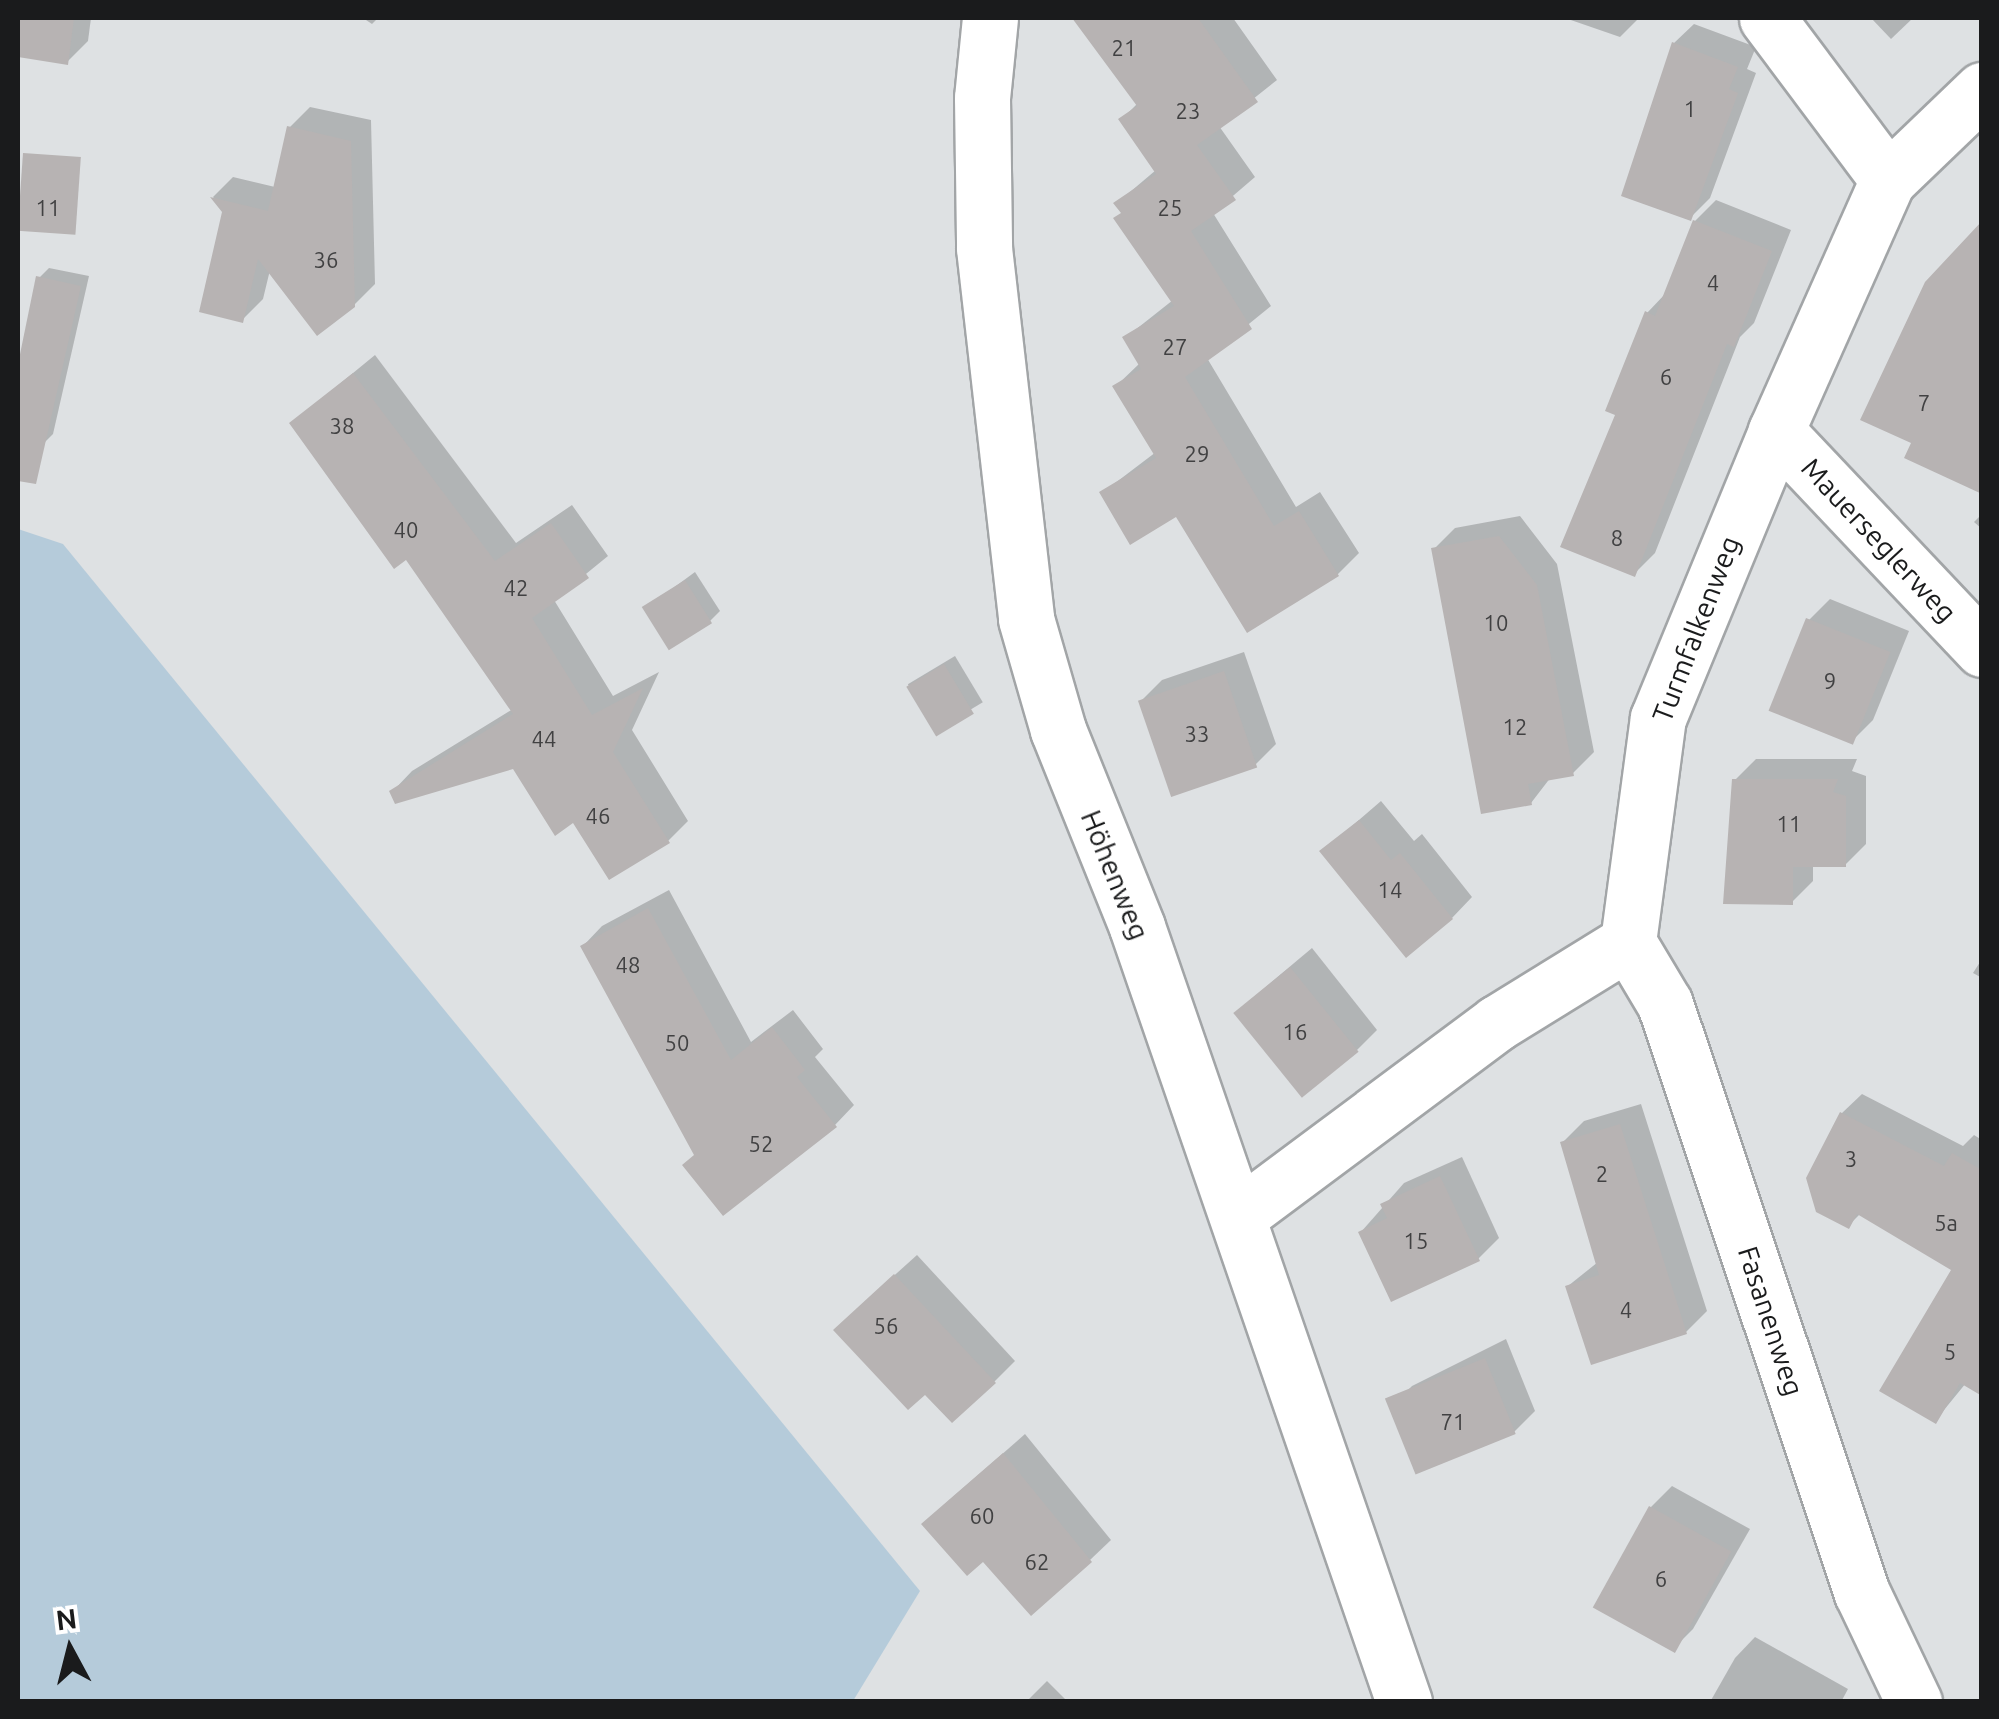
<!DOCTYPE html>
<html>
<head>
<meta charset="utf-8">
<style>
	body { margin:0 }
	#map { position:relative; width:1999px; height:1719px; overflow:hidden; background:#dee1e3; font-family:Ubuntu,sans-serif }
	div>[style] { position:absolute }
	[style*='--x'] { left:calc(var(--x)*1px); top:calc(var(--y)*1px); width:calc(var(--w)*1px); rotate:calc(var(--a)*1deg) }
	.green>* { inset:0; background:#b5cbda }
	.shadow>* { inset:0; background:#0003; transform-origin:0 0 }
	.building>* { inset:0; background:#b7b3b3; transform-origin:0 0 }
	.roads { filter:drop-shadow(2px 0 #a2a5a7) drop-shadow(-2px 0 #a2a5a7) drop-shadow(0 2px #a2a5a7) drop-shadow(0 -2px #a2a5a7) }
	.street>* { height:55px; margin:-27.5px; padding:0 27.5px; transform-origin:27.5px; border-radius:27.5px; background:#fff }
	span { translate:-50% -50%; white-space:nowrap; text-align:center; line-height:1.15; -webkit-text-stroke:8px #fff; paint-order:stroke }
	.number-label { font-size:22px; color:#414142 }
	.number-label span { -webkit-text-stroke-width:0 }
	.street-label { font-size:28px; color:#1a1b1c }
	.frame { position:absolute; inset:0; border:20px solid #1a1b1c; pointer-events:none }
	.north { position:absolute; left:20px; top:1599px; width:100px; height:100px; -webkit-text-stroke:8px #fff; paint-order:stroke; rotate:353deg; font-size:28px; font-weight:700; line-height:40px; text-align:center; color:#1a1b1c }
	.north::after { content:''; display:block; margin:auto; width:35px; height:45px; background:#1a1b1c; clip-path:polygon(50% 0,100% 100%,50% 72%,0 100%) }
</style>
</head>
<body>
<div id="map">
	<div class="green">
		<div style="clip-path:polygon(18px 529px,63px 544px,920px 1591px,853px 1701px,18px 1701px)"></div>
	</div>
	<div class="shadow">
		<div style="clip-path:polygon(18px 18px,91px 18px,88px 41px,67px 62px,18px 54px)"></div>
		<div style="clip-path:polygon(363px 18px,378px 18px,372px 24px)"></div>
		<div style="clip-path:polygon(1076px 18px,1233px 18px,1277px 80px,1219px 126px,1255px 177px,1213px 213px,1271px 306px,1207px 358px,1296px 507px,1320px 492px,1359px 553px,1338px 574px,1248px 630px,1177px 513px,1102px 493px,1156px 452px,1115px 387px,1140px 363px,1125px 338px,1173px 300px,1117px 203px,1156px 170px,1121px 120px,1138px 103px)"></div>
		<div style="clip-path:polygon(1565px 18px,1639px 18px,1620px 37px)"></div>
		<div style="clip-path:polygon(1871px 18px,1913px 18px,1891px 39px)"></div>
		<div style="clip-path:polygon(1694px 24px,1756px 47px,1747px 69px,1756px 73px,1710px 198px,1690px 218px,1674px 43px)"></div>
		<div style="clip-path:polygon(310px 107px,371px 120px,375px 284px,354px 305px,270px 270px,263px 299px,242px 320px,224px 211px,213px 197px,233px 177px,275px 187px,289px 128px)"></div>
		<div style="clip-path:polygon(1716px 200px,1791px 230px,1754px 323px,1740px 337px,1655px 553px,1634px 574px,1619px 413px,1647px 313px,1666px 293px,1695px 221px)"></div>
		<div style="clip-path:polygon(49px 268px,89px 276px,53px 434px,43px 444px,18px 438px,18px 373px,39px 278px)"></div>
		<div style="clip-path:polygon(375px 355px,516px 543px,572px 505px,608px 556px,554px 600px,613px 696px,659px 672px,632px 730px,688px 821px,668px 841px,574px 819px,514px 766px,392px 792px,412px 771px,513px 709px,406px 557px,292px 423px)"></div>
		<div style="clip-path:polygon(1982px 514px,1982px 529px,1974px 522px)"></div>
		<div style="clip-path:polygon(1520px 516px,1557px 564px,1594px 752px,1573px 773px,1551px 777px,1531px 803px,1434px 549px,1455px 528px)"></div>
		<div style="clip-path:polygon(695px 572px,720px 611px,710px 621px,646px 608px)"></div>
		<div style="clip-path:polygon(1830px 599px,1909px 631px,1873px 720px,1852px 741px,1809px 620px)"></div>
		<div style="clip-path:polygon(1244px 652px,1276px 744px,1255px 765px,1141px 701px,1162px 680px)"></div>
		<div style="left:955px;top:656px;width:54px;height:55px;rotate:59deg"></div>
		<div style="clip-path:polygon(1756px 759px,1857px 759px,1852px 771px,1866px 776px,1866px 844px,1845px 865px,1813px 865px,1813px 881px,1792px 902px,1735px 780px)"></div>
		<div style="clip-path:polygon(1381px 801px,1414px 841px,1422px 834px,1472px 897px,1452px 918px,1323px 851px)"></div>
		<div style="clip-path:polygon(669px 890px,751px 1042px,793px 1010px,823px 1049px,815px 1057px,854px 1105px,835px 1125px,697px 1154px,583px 946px,602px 926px)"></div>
		<div style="clip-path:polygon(1312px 948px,1377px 1030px,1356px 1051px,1236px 1012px)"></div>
		<div style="clip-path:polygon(1982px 959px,1982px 978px,1973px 973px)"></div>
		<div style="clip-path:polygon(1862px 1094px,1963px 1146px,1974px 1135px,1982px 1140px,1982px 1393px,1966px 1383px,1935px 1421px,1955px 1269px,1861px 1213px,1848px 1226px,1809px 1179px,1842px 1113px)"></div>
		<div style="clip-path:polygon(1641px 1104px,1707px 1311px,1686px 1332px,1568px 1286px,1598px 1262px,1563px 1142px,1584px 1121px)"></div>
		<div style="clip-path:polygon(1462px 1157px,1499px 1238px,1478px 1259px,1361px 1232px,1404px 1183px)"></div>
		<div style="clip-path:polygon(917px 1255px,1015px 1361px,994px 1382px,857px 1309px)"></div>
		<div style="clip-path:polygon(1506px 1339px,1535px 1411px,1514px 1432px,1391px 1407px,1412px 1386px)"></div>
		<div style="clip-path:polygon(1025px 1434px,1111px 1540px,1090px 1560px,945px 1504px)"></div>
		<div style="clip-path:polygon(1672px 1486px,1750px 1529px,1693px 1629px,1672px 1650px,1651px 1507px)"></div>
		<div style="clip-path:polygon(1755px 1637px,1848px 1689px,1841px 1702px,1710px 1702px,1735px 1658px)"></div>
		<div style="clip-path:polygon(1047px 1681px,1068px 1702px,1026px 1702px)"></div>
	</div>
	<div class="building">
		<div style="clip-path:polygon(18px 18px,74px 18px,68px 65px,18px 57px)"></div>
		<div style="clip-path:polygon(1072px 18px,1198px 18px,1258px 102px,1197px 145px,1236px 200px,1191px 231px,1252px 329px,1185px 377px,1274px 526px,1299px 511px,1339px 576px,1247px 633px,1176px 517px,1130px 545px,1099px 492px,1156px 458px,1112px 386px,1141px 369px,1122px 337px,1174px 306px,1113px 218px,1121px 213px,1113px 203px,1156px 174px,1118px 119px,1137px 106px)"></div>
		<div style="clip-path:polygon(1672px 42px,1738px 67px,1729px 89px,1738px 93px,1691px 221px,1621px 196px)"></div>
		<div style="clip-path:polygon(287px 126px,351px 141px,355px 307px,317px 336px,258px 259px,243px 323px,199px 312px,222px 212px,210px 197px,268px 211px)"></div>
		<div style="left:23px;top:153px;width:58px;height:78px;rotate:4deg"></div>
		<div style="clip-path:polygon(1693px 220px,1772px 251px,1734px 347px,1727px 344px,1635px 577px,1560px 547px,1615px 415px,1605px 411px,1645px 311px,1655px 316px)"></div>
		<div style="clip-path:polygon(1982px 221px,1982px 494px,1904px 458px,1911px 443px,1860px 420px,1925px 282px)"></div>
		<div style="clip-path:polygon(36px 276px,81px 286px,36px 484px,18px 481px,18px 364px)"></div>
		<div style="clip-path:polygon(353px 373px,495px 561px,551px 523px,589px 578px,532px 618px,592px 715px,643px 688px,613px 752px,670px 843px,609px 880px,573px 823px,555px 836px,513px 769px,395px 804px,389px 791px,513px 714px,406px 560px,394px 569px,289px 423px)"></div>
		<div style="clip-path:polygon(1499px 536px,1537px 585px,1574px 776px,1528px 784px,1532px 805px,1481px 814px,1431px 548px)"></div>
		<div style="left:685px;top:580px;width:51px;height:51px;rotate:58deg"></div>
		<div style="left:1806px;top:618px;width:91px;height:100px;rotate:22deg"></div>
		<div style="left:944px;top:664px;width:58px;height:44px;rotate:59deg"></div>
		<div style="left:1224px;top:671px;width:102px;height:91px;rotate:71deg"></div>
		<div style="clip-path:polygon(1732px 779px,1838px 779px,1833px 792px,1846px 796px,1846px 867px,1793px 867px,1793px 905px,1723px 904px)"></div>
		<div style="clip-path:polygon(1359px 820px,1391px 860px,1400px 853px,1453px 919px,1406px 958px,1319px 851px)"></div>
		<div style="clip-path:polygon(648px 908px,731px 1060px,772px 1027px,805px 1070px,797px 1077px,837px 1127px,723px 1216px,682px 1165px,694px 1155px,580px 946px)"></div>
		<div style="left:1290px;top:967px;width:109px;height:73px;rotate:51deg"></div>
		<div style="clip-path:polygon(1840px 1112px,1944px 1166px,1952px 1153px,1982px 1170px,1982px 1396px,1960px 1383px,1936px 1424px,1879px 1391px,1951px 1270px,1857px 1214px,1849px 1229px,1816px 1212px,1806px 1178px)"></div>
		<div style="clip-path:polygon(1620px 1124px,1687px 1334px,1591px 1365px,1565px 1286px,1599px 1275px,1560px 1142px)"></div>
		<div style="clip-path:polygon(1440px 1176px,1480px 1261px,1391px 1302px,1358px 1232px,1387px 1218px,1380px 1204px)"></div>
		<div style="clip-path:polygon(894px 1274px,996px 1383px,952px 1423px,925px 1395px,908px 1410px,833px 1330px)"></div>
		<div style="left:1485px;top:1358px;width:82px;height:108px;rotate:68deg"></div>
		<div style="clip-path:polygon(1003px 1453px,1092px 1562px,1031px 1616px,983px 1562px,967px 1576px,921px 1524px)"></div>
		<div style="left:1649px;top:1506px;width:94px;height:116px;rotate:29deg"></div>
	</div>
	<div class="roads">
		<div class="street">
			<div style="--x:990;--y:18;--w:80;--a:95.7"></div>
			<div style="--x:982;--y:98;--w:150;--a:89.2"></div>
			<div style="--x:984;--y:248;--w:373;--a:83.5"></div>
			<div style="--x:1026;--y:619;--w:116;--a:73.9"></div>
			<div style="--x:1058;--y:730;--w:212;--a:68.1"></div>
			<div style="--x:1137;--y:927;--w:820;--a:70.99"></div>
			<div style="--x:1767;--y:18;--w:202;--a:53.2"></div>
			<div style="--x:1776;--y:431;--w:300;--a:46.6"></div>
			<div style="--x:1628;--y:942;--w:226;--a:-82.4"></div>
			<div style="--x:1658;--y:718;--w:310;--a:-67.6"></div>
			<div style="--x:1776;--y:431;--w:275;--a:-66"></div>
			<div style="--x:1888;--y:180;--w:130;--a:-43.8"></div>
			<div style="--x:1628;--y:942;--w:72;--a:59.2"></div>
			<div style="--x:1665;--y:1004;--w:621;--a:71.51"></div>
			<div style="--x:1862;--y:1593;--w:121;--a:64.5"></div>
			<div style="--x:1238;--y:1216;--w:323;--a:-36.7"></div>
			<div style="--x:1497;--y:1023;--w:154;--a:-31.7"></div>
		</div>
	</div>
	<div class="number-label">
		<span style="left:1124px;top:48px">21</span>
		<span style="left:1690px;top:109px">1</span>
		<span style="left:1188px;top:111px">23</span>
		<span style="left:48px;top:208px">11</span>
		<span style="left:1170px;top:208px">25</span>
		<span style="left:326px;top:260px">36</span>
		<span style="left:1713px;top:283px">4</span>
		<span style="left:1175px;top:347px">27</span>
		<span style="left:1666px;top:377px">6</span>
		<span style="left:1924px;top:403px">7</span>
		<span style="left:342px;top:426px">38</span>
		<span style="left:1197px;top:454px">29</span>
		<span style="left:406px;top:530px">40</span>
		<span style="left:1617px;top:538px">8</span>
		<span style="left:516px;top:588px">42</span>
		<span style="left:1496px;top:623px">10</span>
		<span style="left:1830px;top:681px">9</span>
		<span style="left:1515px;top:727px">12</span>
		<span style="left:1197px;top:734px">33</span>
		<span style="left:544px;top:739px">44</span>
		<span style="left:598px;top:816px">46</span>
		<span style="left:1789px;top:824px">11</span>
		<span style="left:1390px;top:890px">14</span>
		<span style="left:628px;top:965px">48</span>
		<span style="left:1295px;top:1032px">16</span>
		<span style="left:677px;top:1043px">50</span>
		<span style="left:761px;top:1144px">52</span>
		<span style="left:1851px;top:1159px">3</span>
		<span style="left:1602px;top:1174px">2</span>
		<span style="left:1946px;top:1223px">5a</span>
		<span style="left:1416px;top:1241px">15</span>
		<span style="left:1626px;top:1310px">4</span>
		<span style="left:886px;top:1326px">56</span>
		<span style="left:1950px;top:1352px">5</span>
		<span style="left:1453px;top:1422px">71</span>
		<span style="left:982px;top:1516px">60</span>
		<span style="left:1037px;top:1562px">62</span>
		<span style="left:1661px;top:1579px">6</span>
	</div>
	<div class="street-label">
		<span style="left:1879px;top:540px;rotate:47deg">Mauerseglerweg</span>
		<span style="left:1696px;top:629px;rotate:-69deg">Turmfalkenweg</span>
		<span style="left:1115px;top:875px;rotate:68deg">Höhenweg</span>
		<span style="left:1771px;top:1321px;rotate:72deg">Fasanenweg</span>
	</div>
	<div class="frame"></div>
	<div class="north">N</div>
</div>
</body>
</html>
